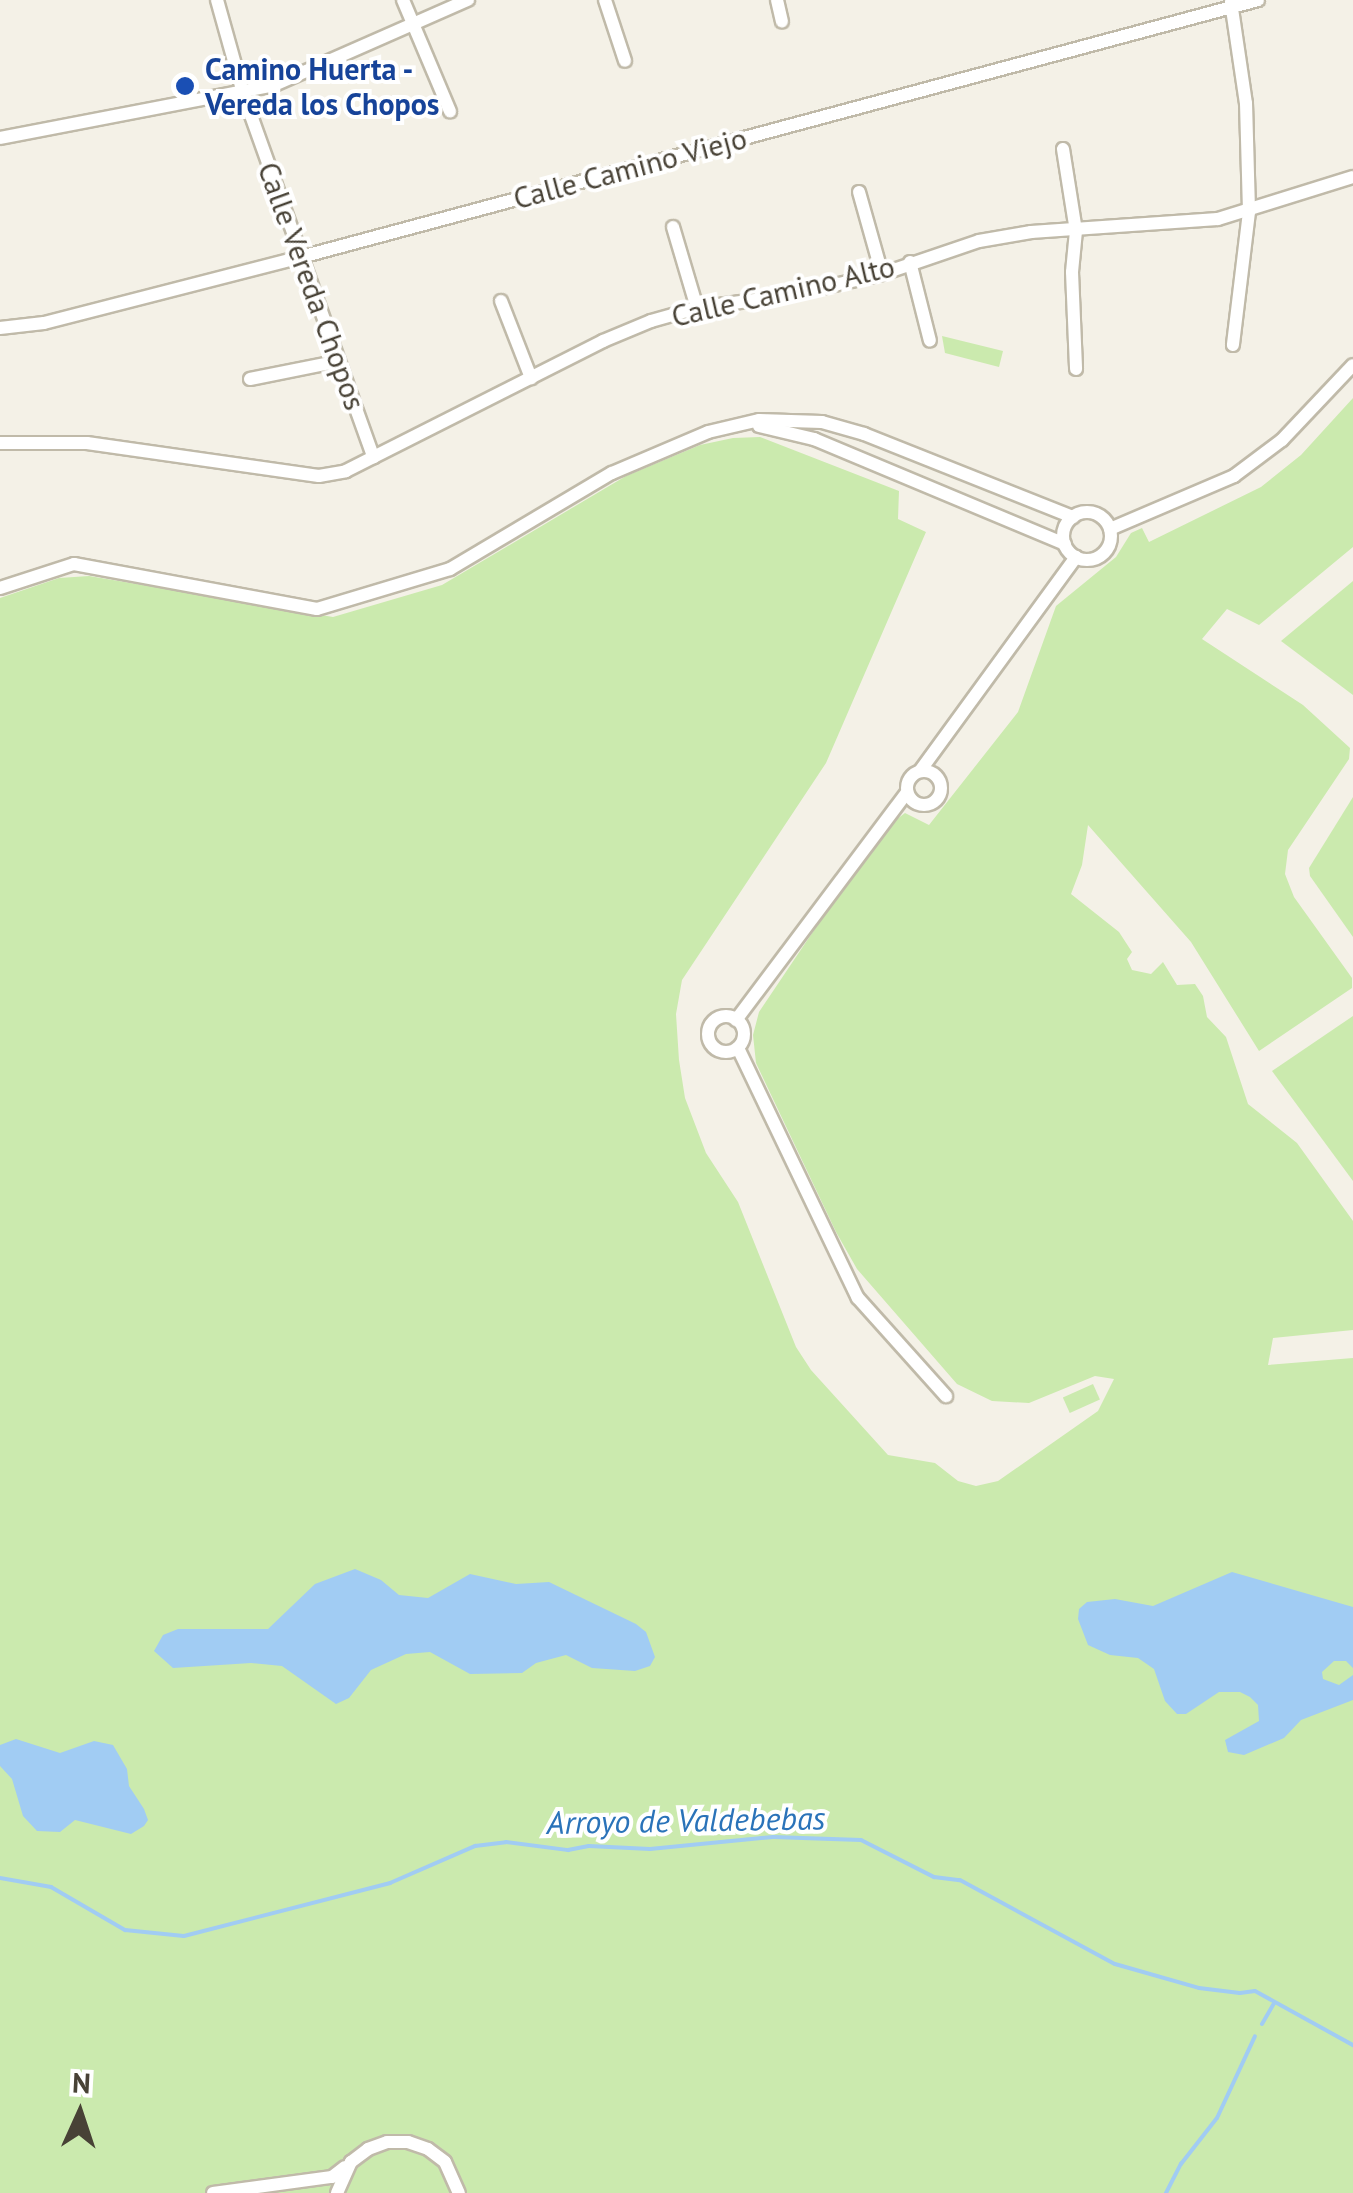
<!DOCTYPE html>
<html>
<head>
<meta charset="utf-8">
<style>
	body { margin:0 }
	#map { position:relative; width:1353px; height:2193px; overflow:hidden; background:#f4f1e7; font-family:"PT Sans",sans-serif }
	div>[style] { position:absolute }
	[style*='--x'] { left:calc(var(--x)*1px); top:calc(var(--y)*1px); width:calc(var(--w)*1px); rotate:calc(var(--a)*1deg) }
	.green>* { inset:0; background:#cbeaae; transform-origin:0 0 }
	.water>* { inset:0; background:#a1ccf3 }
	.stream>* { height:4px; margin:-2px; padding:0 2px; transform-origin:2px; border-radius:2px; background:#a1ccf3 }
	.roads { filter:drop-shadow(2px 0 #c0baa9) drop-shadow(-2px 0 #c0baa9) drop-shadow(0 2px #c0baa9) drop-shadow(0 -2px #c0baa9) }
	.minor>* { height:12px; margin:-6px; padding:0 6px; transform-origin:6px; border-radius:6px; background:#fff }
	.minor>.ring { margin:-6px; padding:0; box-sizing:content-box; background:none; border:12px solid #fff; border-radius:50% }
	.dots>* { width:28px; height:28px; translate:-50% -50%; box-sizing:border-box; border:5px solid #fff; border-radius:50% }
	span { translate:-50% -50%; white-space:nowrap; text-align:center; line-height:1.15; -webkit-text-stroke:8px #fff; paint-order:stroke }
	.transit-label { font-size:30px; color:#164399; font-weight:700 }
	.left { translate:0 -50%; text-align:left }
	.street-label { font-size:30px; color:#484236 }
	.water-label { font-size:32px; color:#2a73b9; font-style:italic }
	.north { position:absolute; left:30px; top:2063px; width:100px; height:100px; -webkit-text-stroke:8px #fff; paint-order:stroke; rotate:3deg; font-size:28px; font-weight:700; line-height:40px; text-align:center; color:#484236 }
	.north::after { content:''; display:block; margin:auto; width:35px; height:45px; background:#484236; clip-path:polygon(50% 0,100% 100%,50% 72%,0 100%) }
</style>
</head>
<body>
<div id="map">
	<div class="green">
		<div style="clip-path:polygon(942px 336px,1003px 351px,999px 367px,945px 353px)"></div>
		<div style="clip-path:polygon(1353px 398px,1353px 547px,1259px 625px,1227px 609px,1202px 639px,1303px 705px,1350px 748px,1349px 759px,1288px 850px,1285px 874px,1294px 897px,1352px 978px,1352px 988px,1259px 1051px,1191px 942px,1088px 825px,1082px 865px,1071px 894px,1119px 932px,1132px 952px,1127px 959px,1132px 970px,1151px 974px,1163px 962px,1177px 985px,1195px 984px,1203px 996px,1207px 1017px,1226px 1037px,1248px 1104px,1297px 1143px,1353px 1221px,1353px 1330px,1273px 1338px,1268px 1365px,1353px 1358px,1353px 2193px,0 2193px,0 598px,59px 578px,89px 576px,333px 617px,442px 585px,626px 476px,700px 445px,733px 438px,760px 437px,899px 491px,898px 519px,926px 532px,826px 763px,682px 980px,676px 1014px,679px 1060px,685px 1098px,706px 1153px,738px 1202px,796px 1347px,811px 1370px,888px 1455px,935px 1463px,958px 1481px,976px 1486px,998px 1481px,1098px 1411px,1114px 1379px,1095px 1376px,1029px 1403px,992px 1401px,957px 1384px,857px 1269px,836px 1232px,756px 1063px,753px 1035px,759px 1012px,841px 890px,897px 819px,905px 813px,929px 825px,1018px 712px,1056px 606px,1116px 557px,1131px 533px,1142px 528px,1149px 542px,1261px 487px,1301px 455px)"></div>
		<div style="clip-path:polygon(1353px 581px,1353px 695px,1281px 641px)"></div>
		<div style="clip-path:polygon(1353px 797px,1353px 937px,1310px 876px,1309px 868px)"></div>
		<div style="clip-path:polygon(1353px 1016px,1353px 1181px,1272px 1071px)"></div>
		<div style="left:1093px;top:1384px;width:17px;height:33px;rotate:66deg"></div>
	</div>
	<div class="water">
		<div style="clip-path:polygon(355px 1569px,381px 1580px,399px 1595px,428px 1598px,470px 1574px,516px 1584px,549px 1582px,636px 1624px,646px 1632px,655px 1657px,650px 1666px,635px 1671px,592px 1668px,566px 1655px,536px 1663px,522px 1673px,470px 1674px,430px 1652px,406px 1654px,371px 1670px,349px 1698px,336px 1704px,282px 1666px,251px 1663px,173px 1668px,154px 1651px,163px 1635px,178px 1629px,268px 1629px,315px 1584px)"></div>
		<div style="clip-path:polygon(1232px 1572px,1353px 1607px,1353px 1668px,1346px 1661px,1334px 1661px,1322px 1672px,1323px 1679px,1339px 1685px,1353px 1675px,1353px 1700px,1301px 1720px,1284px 1738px,1244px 1755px,1228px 1752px,1225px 1740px,1259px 1721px,1258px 1705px,1250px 1697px,1240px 1692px,1219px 1692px,1186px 1714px,1177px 1714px,1165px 1701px,1154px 1669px,1138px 1658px,1110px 1655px,1088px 1645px,1078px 1619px,1079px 1609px,1087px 1602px,1115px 1599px,1153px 1606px)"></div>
		<div style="clip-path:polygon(16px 1739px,60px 1753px,94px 1741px,113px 1745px,127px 1769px,129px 1786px,144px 1809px,148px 1820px,144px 1826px,131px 1834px,75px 1820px,60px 1832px,37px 1831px,23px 1816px,12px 1779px,0 1766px,0 1745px)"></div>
	</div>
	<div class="stream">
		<div style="--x:0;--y:1878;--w:52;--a:10"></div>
		<div style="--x:51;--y:1887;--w:86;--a:30.2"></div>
		<div style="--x:125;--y:1930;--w:59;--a:5.8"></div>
		<div style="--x:184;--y:1936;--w:213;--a:-14.4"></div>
		<div style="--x:390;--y:1883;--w:93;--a:-23.5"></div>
		<div style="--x:475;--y:1846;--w:31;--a:-7"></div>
		<div style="--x:506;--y:1842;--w:63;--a:7.4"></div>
		<div style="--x:568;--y:1850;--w:21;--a:-11"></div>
		<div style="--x:589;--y:1846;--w:61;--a:2.8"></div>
		<div style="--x:650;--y:1849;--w:124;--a:-5.6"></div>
		<div style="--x:773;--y:1837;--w:88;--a:2"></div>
		<div style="--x:861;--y:1840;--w:82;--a:26.9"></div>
		<div style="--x:934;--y:1877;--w:26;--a:7"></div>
		<div style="--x:960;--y:1880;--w:176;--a:28.5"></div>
		<div style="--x:1115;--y:1964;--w:87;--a:15.9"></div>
		<div style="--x:1199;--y:1988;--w:41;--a:7"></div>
		<div style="--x:1240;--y:1993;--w:15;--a:-8"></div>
		<div style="--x:1255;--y:1991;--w:112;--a:28.9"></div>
		<div style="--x:1262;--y:2024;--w:24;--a:-60"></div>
		<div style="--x:1166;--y:2193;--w:33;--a:-63"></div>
		<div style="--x:1181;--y:2164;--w:58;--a:-52"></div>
		<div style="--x:1217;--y:2118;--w:90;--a:-65.1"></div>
	</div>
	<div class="roads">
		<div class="minor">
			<div style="--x:217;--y:0;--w:97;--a:74.4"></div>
			<div style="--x:243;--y:93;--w:387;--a:70.3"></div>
			<div style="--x:403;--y:0;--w:121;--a:67.1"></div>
			<div style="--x:605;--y:0;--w:64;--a:71.8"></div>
			<div style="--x:777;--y:0;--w:22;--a:77"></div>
			<div style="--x:1231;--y:2;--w:102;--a:81.6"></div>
			<div style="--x:1246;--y:103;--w:109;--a:88.4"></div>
			<div style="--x:1249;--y:212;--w:134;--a:96.9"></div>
			<div style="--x:0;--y:138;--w:279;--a:-10.9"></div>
			<div style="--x:274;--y:85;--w:212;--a:-23.7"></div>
			<div style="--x:1063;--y:149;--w:83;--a:81"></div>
			<div style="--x:1076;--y:231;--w:41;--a:95.6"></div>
			<div style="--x:1072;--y:272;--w:97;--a:87.6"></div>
			<div style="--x:859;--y:192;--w:85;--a:74.3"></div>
			<div style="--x:673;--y:227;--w:84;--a:73.5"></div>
			<div style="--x:910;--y:262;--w:81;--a:75.8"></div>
			<div style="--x:501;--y:301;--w:83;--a:68.7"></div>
			<div style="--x:0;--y:328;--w:44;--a:-6.5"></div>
			<div style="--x:44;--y:323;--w:265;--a:-14.4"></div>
			<div style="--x:301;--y:257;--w:991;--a:-15.03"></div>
			<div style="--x:250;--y:379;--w:91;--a:-11.4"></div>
			<div style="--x:759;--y:426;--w:57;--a:13.3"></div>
			<div style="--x:814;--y:439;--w:272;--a:22.7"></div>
			<div style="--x:0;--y:443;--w:87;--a:0"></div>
			<div style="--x:87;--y:443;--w:234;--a:8.1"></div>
			<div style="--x:319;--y:476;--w:27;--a:-10"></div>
			<div style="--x:346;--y:471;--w:288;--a:-26.8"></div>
			<div style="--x:603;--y:341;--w:52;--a:-22.6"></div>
			<div style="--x:651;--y:321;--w:48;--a:-15.8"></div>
			<div style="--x:697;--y:308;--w:95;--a:-7.9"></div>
			<div style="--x:791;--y:295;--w:93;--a:-13"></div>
			<div style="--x:882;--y:274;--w:102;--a:-18.8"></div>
			<div style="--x:979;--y:241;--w:53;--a:-9.8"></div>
			<div style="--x:1031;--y:232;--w:187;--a:-4"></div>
			<div style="--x:1218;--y:219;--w:141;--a:-17.3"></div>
			<div class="ring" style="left:1063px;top:512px;width:36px;height:36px"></div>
			<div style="--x:1110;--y:529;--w:135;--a:-23.1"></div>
			<div style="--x:1234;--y:476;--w:60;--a:-36.9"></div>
			<div style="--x:1282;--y:440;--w:103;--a:-46.6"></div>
			<div style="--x:0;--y:588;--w:78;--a:-18"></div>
			<div style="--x:74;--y:564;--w:247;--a:10.5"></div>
			<div style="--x:317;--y:609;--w:139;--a:-16.7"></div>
			<div style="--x:450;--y:569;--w:188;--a:-30.7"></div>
			<div style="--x:612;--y:473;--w:104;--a:-23.1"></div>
			<div style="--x:708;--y:432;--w:52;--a:-13.2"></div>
			<div style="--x:759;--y:420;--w:63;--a:1.8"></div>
			<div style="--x:822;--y:422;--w:44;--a:15.9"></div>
			<div style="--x:864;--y:434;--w:225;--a:21.7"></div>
			<div class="ring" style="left:907px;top:771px;width:22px;height:22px"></div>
			<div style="--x:920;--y:771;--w:265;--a:-53.9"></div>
			<div class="ring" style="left:708px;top:1016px;width:24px;height:24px"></div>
			<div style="--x:736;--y:1020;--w:285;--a:-53.1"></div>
			<div style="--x:738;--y:1048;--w:277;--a:64.4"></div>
			<div style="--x:858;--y:1298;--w:132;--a:48.1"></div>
			<div style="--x:213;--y:2193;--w:120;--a:-7.7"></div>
			<div style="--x:332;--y:2177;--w:16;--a:-38"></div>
			<div style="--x:337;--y:2193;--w:34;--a:-66"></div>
			<div style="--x:351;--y:2162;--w:21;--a:-37"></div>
			<div style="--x:368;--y:2149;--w:20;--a:-20"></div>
			<div style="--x:387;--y:2142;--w:21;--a:0"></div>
			<div style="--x:408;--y:2142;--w:21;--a:19"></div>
			<div style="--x:428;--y:2149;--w:21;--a:37"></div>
			<div style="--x:445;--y:2162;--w:34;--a:66"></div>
		</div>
	</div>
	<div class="dots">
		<div style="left:185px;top:86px;background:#1a4fb4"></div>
	</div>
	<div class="transit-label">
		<span class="left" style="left:205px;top:86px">Camino Huerta -<br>Vereda los Chopos</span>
	</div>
	<div class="street-label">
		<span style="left:630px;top:168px;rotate:-15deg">Calle Camino Viejo</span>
		<span style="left:312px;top:286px;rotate:70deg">Calle Vereda Chopos</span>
		<span style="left:783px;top:291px;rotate:-13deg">Calle Camino Alto</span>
	</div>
	<div class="water-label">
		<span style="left:686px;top:1820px;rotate:-1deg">Arroyo de Valdebebas</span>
	</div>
	<div class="north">N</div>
</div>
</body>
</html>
